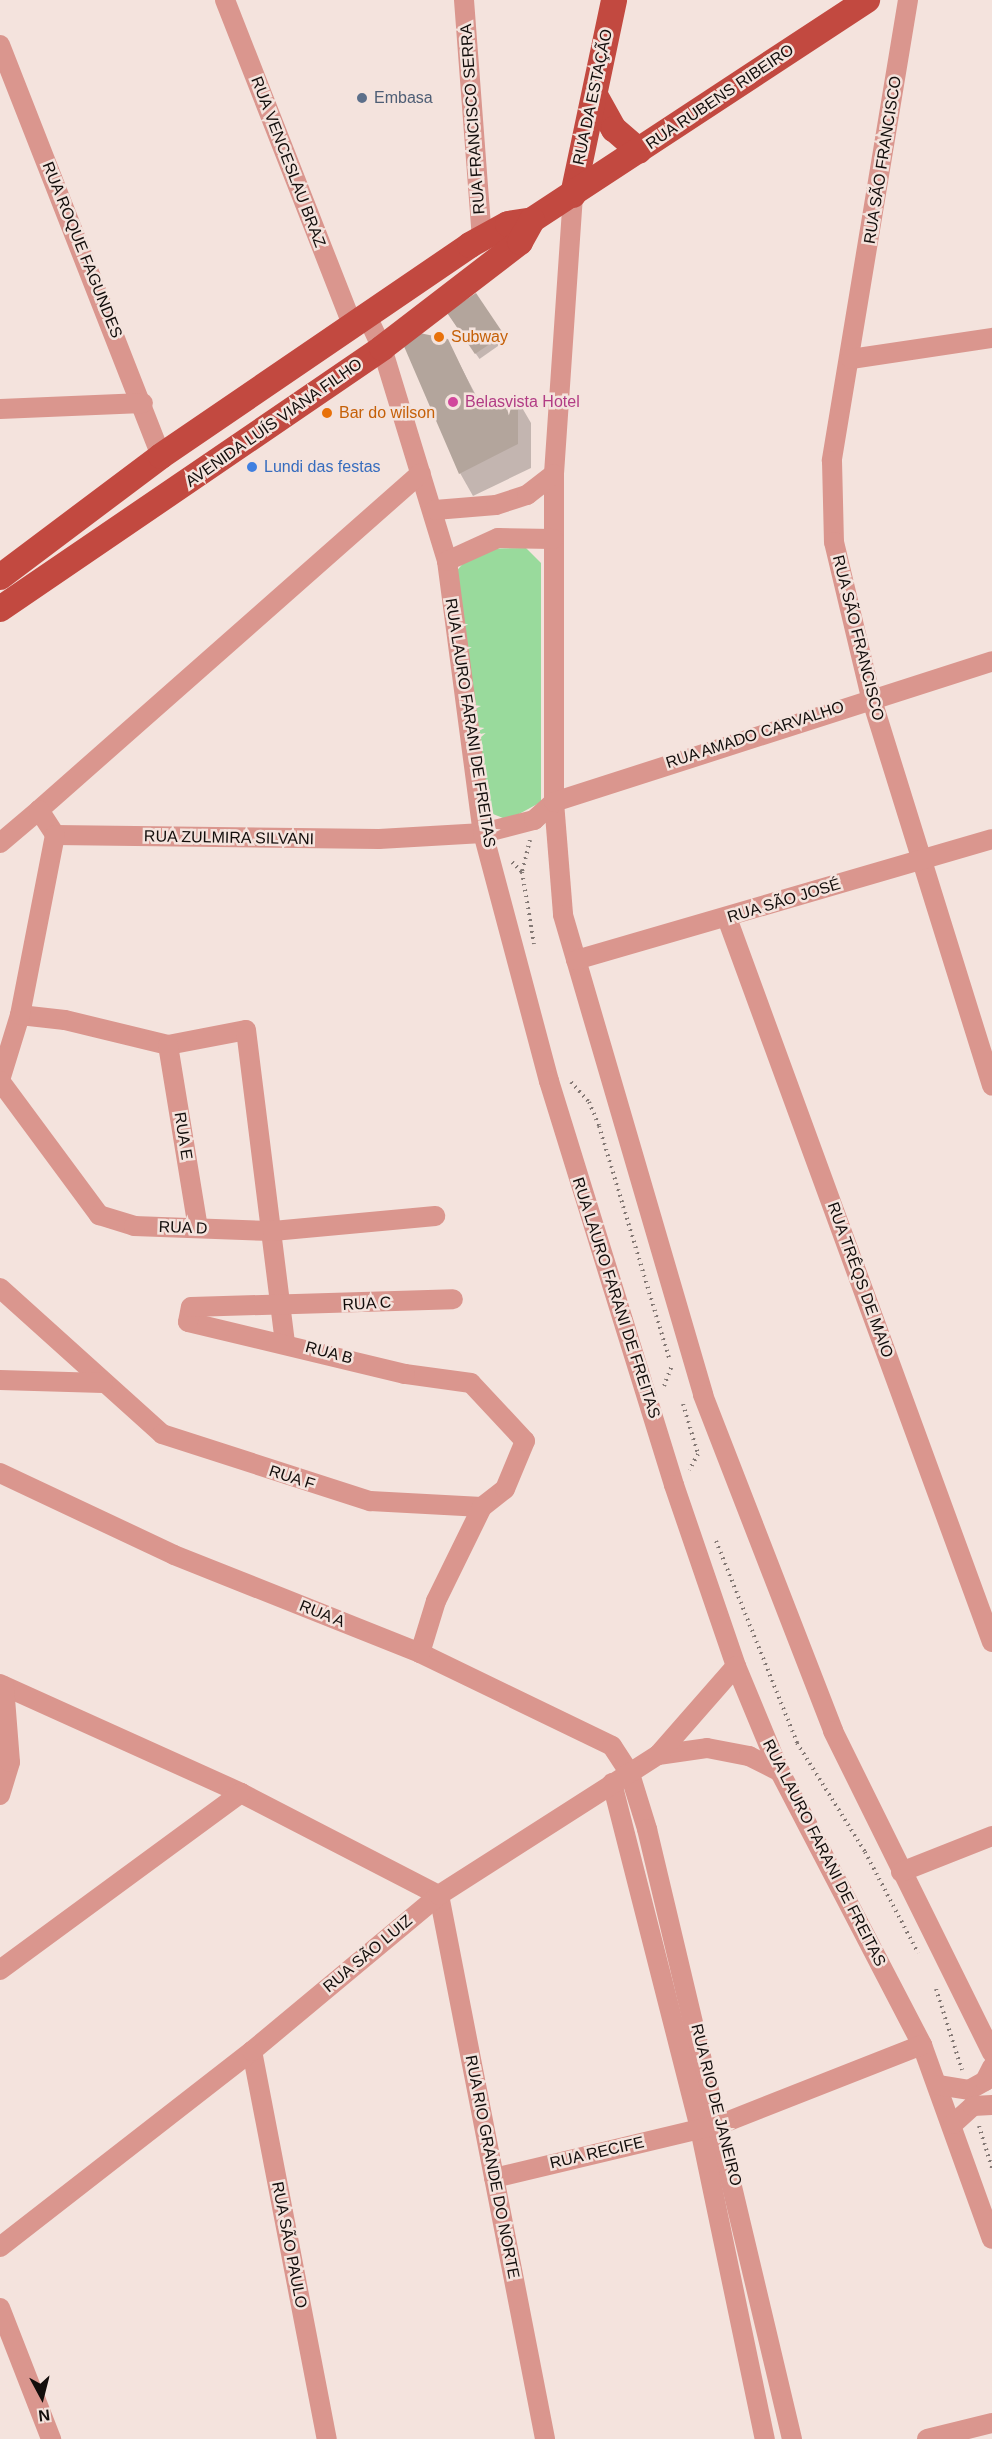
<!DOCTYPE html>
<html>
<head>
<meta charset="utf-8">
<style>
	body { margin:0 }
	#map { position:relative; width:992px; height:2439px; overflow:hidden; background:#f4e3dd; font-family:Arial,sans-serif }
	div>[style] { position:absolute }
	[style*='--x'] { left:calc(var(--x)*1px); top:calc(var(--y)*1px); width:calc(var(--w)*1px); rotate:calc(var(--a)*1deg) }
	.green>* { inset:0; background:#99da9c }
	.shadow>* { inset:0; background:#0003; transform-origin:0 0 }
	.building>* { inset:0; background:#b3a59c; transform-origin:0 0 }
	.path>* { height:4px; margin-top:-2px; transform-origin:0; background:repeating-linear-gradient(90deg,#847975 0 1.5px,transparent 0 6px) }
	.minor>* { height:20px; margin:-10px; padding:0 10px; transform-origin:10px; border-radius:10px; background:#da968e }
	.major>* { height:26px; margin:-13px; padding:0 13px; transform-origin:13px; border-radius:13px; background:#c24940 }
	.dots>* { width:16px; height:16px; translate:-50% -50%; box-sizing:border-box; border:3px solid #f4e3dd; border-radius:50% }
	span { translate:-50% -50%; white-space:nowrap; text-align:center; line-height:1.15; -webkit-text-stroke:5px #f4e3dd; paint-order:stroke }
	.street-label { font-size:16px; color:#130e0c }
	.service-label { font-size:16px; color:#4e5e75 }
	.left { translate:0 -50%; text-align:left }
	.food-label { font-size:16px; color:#c56008 }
	.hotel-label { font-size:16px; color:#b23c85 }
	.shop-label { font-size:16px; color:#366cbe }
	.north { position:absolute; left:12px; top:2367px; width:60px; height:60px; -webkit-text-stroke:4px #f4e3dd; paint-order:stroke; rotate:173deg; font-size:16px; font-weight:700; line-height:24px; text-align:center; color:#130e0c }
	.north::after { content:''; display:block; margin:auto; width:21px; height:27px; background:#130e0c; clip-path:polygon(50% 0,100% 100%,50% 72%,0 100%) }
</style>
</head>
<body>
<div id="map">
	<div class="green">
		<div style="clip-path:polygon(526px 548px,541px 563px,541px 802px,508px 820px,488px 812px,455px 573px,475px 549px)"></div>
	</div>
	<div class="shadow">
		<div style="left:475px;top:295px;width:55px;height:33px;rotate:55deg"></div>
		<div style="clip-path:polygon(447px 340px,482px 407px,517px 399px,531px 423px,531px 468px,473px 496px,460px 473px)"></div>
	</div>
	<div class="building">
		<div style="left:476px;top:293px;width:50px;height:35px;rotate:56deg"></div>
		<div style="clip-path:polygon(415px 332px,448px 339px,480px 406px,518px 398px,518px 444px,459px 474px,403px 344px)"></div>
	</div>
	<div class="path">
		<div style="--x:530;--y:840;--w:33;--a:104"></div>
		<div style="--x:522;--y:872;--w:73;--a:80.5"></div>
		<div style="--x:512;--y:862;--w:14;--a:45"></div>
		<div style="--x:571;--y:1082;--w:27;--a:48"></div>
		<div style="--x:589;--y:1102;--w:26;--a:67"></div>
		<div style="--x:599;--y:1126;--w:245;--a:73.2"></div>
		<div style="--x:664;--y:1386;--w:22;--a:-69"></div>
		<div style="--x:683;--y:1404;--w:52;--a:73.3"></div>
		<div style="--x:698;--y:1454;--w:18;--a:119"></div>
		<div style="--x:716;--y:1541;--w:218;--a:68.1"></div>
		<div style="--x:797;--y:1743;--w:128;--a:58"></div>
		<div style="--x:865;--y:1852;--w:114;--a:62.3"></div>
		<div style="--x:936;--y:1989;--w:85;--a:72.2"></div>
		<div style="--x:979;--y:2126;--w:44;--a:72.8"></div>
	</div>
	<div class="minor">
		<div style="--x:225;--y:0;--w:348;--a:68.6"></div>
		<div style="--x:464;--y:0;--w:240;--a:85.7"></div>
		<div style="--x:908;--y:0;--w:467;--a:99.4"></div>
		<div style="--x:832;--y:461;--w:81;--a:88.6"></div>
		<div style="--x:834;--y:542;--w:159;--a:76.6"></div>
		<div style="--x:871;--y:697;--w:407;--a:72.7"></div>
		<div style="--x:0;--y:45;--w:441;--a:68.6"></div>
		<div style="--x:573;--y:195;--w:280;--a:93.9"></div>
		<div style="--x:554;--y:474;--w:328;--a:90"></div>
		<div style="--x:554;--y:802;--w:113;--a:85.4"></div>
		<div style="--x:563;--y:915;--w:500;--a:73.7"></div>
		<div style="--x:703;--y:1395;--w:360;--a:68.8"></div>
		<div style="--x:833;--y:1731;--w:359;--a:63.7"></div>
		<div style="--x:367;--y:316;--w:35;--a:65"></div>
		<div style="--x:382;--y:348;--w:223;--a:73"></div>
		<div style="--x:447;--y:561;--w:274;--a:82.5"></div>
		<div style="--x:483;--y:833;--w:257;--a:75.1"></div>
		<div style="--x:549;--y:1081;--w:423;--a:72.8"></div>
		<div style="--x:674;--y:1485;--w:191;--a:71.1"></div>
		<div style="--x:736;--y:1666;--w:115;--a:67.5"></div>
		<div style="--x:780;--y:1772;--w:308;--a:62.5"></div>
		<div style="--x:922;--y:2045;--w:206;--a:70.2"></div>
		<div style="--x:851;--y:359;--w:143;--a:-8.5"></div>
		<div style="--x:0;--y:409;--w:143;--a:-2.4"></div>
		<div style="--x:435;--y:510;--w:61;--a:-4.7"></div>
		<div style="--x:496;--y:505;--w:33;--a:-18"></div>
		<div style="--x:527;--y:495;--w:34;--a:-38"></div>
		<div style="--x:447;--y:561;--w:56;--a:-24.3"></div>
		<div style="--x:498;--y:538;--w:55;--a:1"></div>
		<div style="--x:39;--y:810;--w:509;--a:-41.42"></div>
		<div style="--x:0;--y:843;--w:51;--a:-40.2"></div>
		<div style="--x:39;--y:810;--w:30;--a:57"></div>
		<div style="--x:55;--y:835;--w:324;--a:0.7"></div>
		<div style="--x:379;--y:839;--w:104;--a:-3.3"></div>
		<div style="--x:483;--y:833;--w:53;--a:-14.3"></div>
		<div style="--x:534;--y:820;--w:27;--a:-42"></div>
		<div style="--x:554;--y:802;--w:460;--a:-17.8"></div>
		<div style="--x:727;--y:918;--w:771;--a:69.9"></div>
		<div style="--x:576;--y:960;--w:433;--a:-16.2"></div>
		<div style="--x:20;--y:1015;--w:45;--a:6.3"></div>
		<div style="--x:65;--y:1020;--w:106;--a:13.6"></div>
		<div style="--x:168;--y:1045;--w:79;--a:-10.9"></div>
		<div style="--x:246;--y:1030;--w:314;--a:82.9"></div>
		<div style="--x:168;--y:1045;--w:185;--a:80.7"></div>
		<div style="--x:0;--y:1080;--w:68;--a:-72.9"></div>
		<div style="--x:20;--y:1015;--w:183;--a:-79"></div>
		<div style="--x:0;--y:1081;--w:167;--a:53.5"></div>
		<div style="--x:99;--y:1215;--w:37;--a:17"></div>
		<div style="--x:134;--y:1226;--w:139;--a:2.1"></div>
		<div style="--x:273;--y:1231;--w:163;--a:-5.3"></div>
		<div style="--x:0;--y:1288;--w:218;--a:42"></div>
		<div style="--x:162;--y:1434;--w:219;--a:17.9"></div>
		<div style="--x:370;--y:1501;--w:112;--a:3.1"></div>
		<div style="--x:482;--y:1507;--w:29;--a:-38"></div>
		<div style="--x:505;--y:1489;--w:52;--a:-67.4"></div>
		<div style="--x:525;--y:1441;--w:79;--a:-133"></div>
		<div style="--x:471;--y:1383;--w:67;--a:-172.2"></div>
		<div style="--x:405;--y:1374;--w:223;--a:-166.5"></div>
		<div style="--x:188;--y:1322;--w:15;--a:-79"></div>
		<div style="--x:191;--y:1307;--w:262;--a:-1.7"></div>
		<div style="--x:0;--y:1380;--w:103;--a:1.7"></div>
		<div style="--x:0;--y:1473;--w:192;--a:25.2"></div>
		<div style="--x:174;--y:1555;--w:265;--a:21.7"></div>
		<div style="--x:420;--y:1653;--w:213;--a:25.8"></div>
		<div style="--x:612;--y:1746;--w:33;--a:57"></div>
		<div style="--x:630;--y:1774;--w:58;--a:72.8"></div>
		<div style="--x:647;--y:1829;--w:627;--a:76.63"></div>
		<div style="--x:420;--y:1653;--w:54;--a:-72.9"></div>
		<div style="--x:436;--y:1601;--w:105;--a:-63.9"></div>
		<div style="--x:0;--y:1684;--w:265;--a:24.3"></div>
		<div style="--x:241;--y:1793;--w:223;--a:27.3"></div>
		<div style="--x:439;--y:1895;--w:554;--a:78.97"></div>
		<div style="--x:658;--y:1755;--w:49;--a:-8.1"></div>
		<div style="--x:707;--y:1748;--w:43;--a:10.8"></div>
		<div style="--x:749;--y:1756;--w:35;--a:27"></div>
		<div style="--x:612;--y:1783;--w:357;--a:75.7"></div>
		<div style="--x:700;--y:2129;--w:317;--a:78.2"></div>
		<div style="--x:0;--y:1795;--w:34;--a:-73"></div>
		<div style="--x:10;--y:1762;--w:76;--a:-94.5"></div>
		<div style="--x:901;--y:1872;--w:98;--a:-21.6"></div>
		<div style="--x:0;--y:1970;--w:299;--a:-36.3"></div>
		<div style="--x:252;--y:2051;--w:395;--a:79.1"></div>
		<div style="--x:938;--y:2085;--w:31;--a:9"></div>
		<div style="--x:969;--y:2090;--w:18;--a:-29"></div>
		<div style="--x:985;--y:2081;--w:16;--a:-63"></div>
		<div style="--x:953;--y:2124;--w:27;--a:-42"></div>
		<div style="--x:973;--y:2106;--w:19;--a:-3"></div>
		<div style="--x:494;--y:2178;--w:233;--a:-13.4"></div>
		<div style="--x:721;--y:2124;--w:216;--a:-21.5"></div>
		<div style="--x:0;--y:2247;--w:319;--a:-37.9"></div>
		<div style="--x:252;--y:2051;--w:244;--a:-39.8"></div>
		<div style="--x:439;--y:1895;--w:260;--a:-32.6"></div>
		<div style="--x:658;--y:1755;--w:118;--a:-48.8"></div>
		<div style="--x:0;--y:2308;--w:141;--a:68.7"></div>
		<div style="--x:927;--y:2439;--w:67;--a:-13.8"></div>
	</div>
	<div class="major">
		<div style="--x:596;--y:97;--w:37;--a:61"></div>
		<div style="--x:614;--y:129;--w:33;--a:41"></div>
		<div style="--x:573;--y:195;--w:199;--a:-78.1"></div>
		<div style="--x:0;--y:577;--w:201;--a:-36.9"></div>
		<div style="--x:161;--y:456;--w:374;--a:-34.3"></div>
		<div style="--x:470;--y:245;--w:43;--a:-28.9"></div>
		<div style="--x:508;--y:224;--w:24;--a:-9"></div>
		<div style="--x:532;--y:220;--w:401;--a:-33.3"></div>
		<div style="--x:0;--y:609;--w:463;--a:-34.3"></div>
		<div style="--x:382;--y:348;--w:174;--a:-37.5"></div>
		<div style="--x:520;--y:242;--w:25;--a:-61"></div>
	</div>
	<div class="dots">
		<div style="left:362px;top:98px;background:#5c6f8a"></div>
		<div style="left:439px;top:337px;background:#e8710a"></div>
		<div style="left:453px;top:402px;background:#d1479c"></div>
		<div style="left:327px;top:413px;background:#e8710a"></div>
		<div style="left:252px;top:467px;background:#3f7fe0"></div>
	</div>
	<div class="street-label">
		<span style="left:593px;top:97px;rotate:-78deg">RUA DA ESTAÇÃO</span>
		<span style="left:720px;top:97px;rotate:-34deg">RUA RUBENS RIBEIRO</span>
		<span style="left:473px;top:119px;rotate:-94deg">RUA FRANCISCO SERRA</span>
		<span style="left:883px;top:160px;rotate:-81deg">RUA SÃO FRANCISCO</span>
		<span style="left:288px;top:162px;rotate:69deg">RUA VENCESLAU BRAZ</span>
		<span style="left:82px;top:250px;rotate:68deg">RUA ROQUE FAGUNDES</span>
		<span style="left:274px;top:423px;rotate:-35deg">AVENIDA LUÍS VIANA FILHO</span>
		<span style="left:858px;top:638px;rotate:76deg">RUA SÃO FRANCISCO</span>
		<span style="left:470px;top:723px;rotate:81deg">RUA LAURO FARANI DE FREITAS</span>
		<span style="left:755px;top:735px;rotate:-18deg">RUA AMADO CARVALHO</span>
		<span style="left:229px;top:838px;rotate:1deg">RUA ZULMIRA SILVANI</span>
		<span style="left:784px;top:901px;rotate:-17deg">RUA SÃO JOSÉ</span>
		<span style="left:183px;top:1136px;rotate:81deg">RUA E</span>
		<span style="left:183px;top:1228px;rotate:2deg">RUA D</span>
		<span style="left:860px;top:1280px;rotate:70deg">RUA TRÊQS DE MAIO</span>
		<span style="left:616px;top:1298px;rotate:72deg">RUA LAURO FARANI DE FREITAS</span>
		<span style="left:367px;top:1304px;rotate:-3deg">RUA C</span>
		<span style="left:329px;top:1353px;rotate:15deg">RUA B</span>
		<span style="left:292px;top:1478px;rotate:18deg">RUA F</span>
		<span style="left:322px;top:1614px;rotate:22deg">RUA A</span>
		<span style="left:824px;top:1853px;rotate:63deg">RUA LAURO FARANI DE FREITAS</span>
		<span style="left:368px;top:1954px;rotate:-40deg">RUA SÃO LUIZ</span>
		<span style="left:716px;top:2105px;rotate:76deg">RUA RIO DE JANEIRO</span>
		<span style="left:597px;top:2153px;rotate:-13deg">RUA RECIFE</span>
		<span style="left:492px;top:2167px;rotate:79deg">RUA RIO GRANDE DO NORTE</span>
		<span style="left:289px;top:2245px;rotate:79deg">RUA SÃO PAULO</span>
	</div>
	<div class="service-label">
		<span class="left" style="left:374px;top:98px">Embasa</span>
	</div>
	<div class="food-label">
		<span class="left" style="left:451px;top:337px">Subway</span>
		<span class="left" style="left:339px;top:413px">Bar do wilson</span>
	</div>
	<div class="hotel-label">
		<span class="left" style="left:465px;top:402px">Belasvista Hotel</span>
	</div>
	<div class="shop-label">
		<span class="left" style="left:264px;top:467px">Lundi das festas</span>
	</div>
	<div class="north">N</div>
</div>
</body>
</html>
